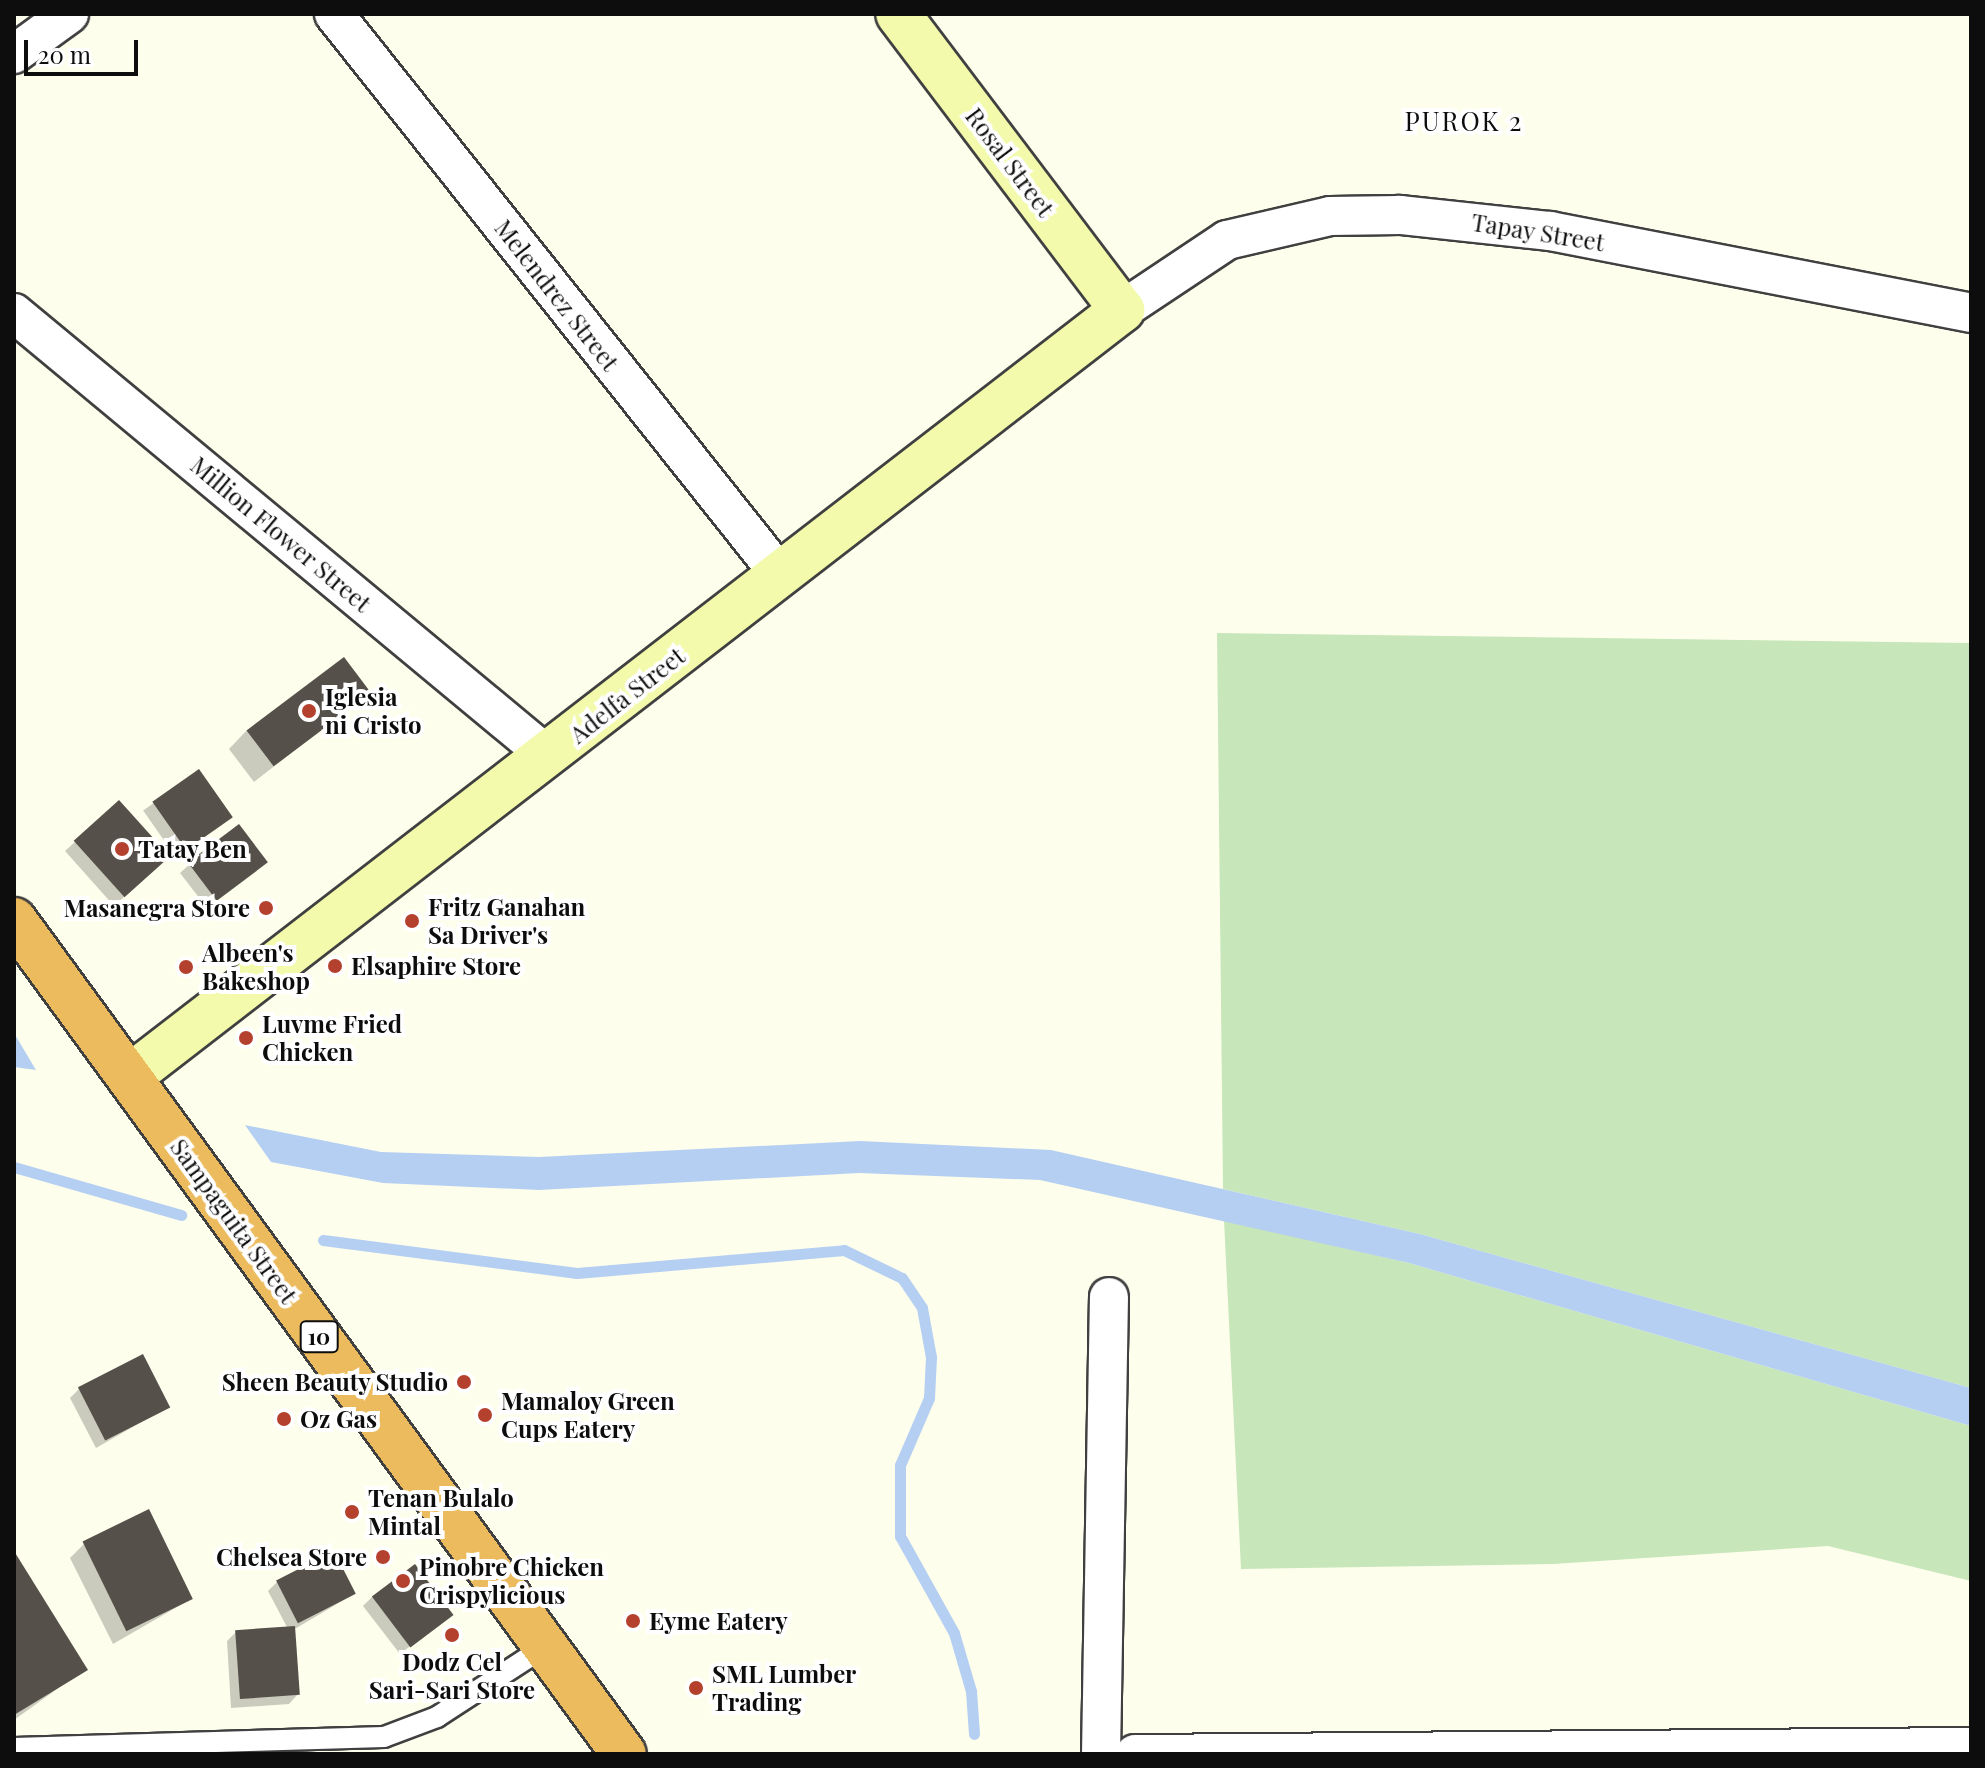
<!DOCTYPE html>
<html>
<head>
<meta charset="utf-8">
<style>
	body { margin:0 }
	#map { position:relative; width:1985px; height:1768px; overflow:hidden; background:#fefeed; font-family:"Playfair Display",serif }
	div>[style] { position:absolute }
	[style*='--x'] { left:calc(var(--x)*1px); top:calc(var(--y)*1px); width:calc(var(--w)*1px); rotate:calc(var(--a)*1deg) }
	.green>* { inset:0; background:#c7e6b9 }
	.water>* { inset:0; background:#b5cff2 }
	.shadow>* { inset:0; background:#0003; transform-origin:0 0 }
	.stream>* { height:11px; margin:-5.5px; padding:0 5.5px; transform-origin:5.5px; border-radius:5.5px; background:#b5cff2 }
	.building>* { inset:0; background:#55504a; transform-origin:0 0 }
	.roads { filter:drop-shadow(2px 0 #404040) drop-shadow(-2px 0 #404040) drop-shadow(0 2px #404040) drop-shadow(0 -2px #404040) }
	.lane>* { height:20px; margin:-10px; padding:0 10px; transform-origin:10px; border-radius:10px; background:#fff }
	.street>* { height:38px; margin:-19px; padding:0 19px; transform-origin:19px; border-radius:19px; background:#fff }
	.secondary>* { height:44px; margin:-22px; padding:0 22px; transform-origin:22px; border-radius:22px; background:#f3faac }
	.highway>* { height:44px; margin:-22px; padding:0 22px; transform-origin:22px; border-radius:22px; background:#ecbb5d }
	.dots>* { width:22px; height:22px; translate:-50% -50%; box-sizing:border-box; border:4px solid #fff; border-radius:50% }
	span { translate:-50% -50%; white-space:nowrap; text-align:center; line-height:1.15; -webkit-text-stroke:8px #fff; paint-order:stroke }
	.shield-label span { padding:2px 6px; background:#fff; border:2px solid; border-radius:6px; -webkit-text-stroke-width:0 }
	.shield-label { font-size:22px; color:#0d0d0d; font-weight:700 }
	.street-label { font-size:24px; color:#0d0d0d }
	.poi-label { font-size:24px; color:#0d0d0d; font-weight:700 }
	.left { translate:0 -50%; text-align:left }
	.right { translate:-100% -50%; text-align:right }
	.neighbourhood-label { font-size:26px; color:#0d0d0d; letter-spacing:2px }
	.frame { position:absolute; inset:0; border:16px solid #0d0d0d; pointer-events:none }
	.scale { position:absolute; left:24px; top:40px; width:114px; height:36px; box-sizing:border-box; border:4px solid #0d0d0d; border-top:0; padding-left:10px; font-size:24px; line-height:28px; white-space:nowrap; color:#0d0d0d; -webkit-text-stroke:6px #fff; paint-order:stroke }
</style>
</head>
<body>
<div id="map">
	<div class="green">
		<div style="clip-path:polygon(1217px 633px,1971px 643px,1971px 1388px,1420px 1234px,1223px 1189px)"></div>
		<div style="clip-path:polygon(1224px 1220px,1409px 1263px,1971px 1426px,1971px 1581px,1828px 1546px,1553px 1564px,1241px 1569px)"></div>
	</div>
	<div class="water">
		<div style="clip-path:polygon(14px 1033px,36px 1070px,14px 1067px)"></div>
		<div style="clip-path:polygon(245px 1125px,381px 1152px,539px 1157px,860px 1141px,1051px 1150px,1420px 1234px,1971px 1388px,1971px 1426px,1409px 1263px,1040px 1180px,859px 1173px,539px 1190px,383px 1183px,271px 1162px)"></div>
	</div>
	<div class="shadow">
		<div style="clip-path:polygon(368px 693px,254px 782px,229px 749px,247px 730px)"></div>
		<div style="left:198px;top:772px;width:55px;height:67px;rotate:55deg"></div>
		<div style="clip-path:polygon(119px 802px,159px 866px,114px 906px,65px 851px)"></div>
		<div style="clip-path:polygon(190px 864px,257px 871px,207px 908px,180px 873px)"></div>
		<div style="clip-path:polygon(80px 1388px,168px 1407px,96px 1448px,70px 1398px)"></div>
		<div style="clip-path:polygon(84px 1544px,191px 1599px,113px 1644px,70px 1558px)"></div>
		<div style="clip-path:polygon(14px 1555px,85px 1669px,14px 1720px)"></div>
		<div style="clip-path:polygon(277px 1582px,354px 1594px,293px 1630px,298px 1694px,289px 1704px,231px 1708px,227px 1641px,236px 1632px,288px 1629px,268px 1591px)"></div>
		<div style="clip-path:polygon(372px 1597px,450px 1615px,400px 1654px,363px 1606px)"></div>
	</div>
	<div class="stream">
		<div style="--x:14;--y:1167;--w:174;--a:16"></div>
		<div style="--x:323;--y:1240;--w:256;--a:7.4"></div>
		<div style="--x:577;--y:1273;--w:268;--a:-4.9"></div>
		<div style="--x:844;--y:1250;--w:64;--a:25.8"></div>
		<div style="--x:902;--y:1278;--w:36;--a:56"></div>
		<div style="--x:922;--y:1308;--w:50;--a:79.6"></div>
		<div style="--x:931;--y:1357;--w:41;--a:92.8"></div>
		<div style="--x:929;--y:1398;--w:73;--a:113.4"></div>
		<div style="--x:900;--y:1465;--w:71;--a:90"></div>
		<div style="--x:900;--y:1536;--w:111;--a:60.9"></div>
		<div style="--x:954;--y:1633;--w:60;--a:73.7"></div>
		<div style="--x:971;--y:1691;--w:43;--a:86"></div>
	</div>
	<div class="building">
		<div style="left:344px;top:657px;width:45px;height:122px;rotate:53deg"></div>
		<div style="left:199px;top:769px;width:59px;height:57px;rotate:55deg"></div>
		<div style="left:119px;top:800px;width:76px;height:61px;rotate:48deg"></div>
		<div style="left:239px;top:824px;width:48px;height:64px;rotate:53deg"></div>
		<div style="left:143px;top:1354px;width:60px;height:73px;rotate:63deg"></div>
		<div style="left:149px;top:1509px;width:100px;height:74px;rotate:64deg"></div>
		<div style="clip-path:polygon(14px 1551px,88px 1670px,14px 1715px)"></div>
		<div style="left:334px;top:1551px;width:48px;height:65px;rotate:63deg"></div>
		<div style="left:415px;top:1564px;width:64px;height:54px;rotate:53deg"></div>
		<div style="left:295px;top:1626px;width:69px;height:60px;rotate:86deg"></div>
	</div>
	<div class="roads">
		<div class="lane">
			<div style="--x:14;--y:1748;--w:370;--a:-1.7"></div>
			<div style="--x:384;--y:1737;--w:57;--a:-20.7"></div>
			<div style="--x:437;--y:1717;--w:130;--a:-33.1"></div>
		</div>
		<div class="street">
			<div style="--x:334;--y:14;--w:718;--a:51.5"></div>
			<div style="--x:14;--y:54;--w:68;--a:-36"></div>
			<div style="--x:1122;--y:310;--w:126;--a:-33.7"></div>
			<div style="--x:1227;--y:240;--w:106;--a:-13.1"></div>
			<div style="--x:1330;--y:216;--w:70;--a:-0.8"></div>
			<div style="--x:1400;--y:215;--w:151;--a:6.1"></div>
			<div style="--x:1550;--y:231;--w:429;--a:11"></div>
			<div style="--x:14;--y:313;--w:694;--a:39.68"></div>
			<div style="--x:1101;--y:1754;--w:457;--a:-89"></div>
			<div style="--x:1135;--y:1754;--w:836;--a:-0.48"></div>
		</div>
		<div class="secondary">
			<div style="--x:129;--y:1077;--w:1255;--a:-37.68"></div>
			<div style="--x:1122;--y:310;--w:371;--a:-127.1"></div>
		</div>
		<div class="highway">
			<div style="--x:14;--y:920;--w:1033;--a:53.82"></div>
		</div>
	</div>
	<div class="dots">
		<div style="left:309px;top:711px;background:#b4412d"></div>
		<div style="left:122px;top:849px;background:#b4412d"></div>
		<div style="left:266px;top:908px;background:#b4412d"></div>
		<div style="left:412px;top:921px;background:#b4412d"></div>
		<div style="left:335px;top:966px;background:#b4412d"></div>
		<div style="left:186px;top:967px;background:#b4412d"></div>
		<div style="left:246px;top:1038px;background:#b4412d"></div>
		<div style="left:464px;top:1382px;background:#b4412d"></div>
		<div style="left:485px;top:1415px;background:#b4412d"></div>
		<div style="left:284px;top:1419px;background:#b4412d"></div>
		<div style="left:352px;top:1512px;background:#b4412d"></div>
		<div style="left:383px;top:1557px;background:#b4412d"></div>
		<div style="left:403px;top:1581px;background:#b4412d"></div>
		<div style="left:633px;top:1621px;background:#b4412d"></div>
		<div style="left:452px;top:1635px;background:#b4412d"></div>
		<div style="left:696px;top:1688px;background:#b4412d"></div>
	</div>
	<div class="shield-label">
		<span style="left:319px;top:1337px">10</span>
	</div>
	<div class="street-label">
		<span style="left:1010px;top:162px;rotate:53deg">Rosal Street</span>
		<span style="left:1538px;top:232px;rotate:9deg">Tapay Street</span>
		<span style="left:557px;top:295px;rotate:52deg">Melendrez Street</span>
		<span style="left:281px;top:534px;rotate:40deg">Million Flower Street</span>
		<span style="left:627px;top:695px;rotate:-38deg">Adelfa Street</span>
		<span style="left:234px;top:1221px;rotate:54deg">Sampaguita Street</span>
	</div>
	<div class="poi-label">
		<span class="left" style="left:325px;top:711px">Iglesia<br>ni Cristo</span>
		<span class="left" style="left:138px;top:849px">Tatay Ben</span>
		<span class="left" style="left:428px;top:921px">Fritz Ganahan<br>Sa Driver's</span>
		<span class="right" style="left:250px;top:908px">Masanegra Store</span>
		<span class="left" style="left:202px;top:967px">Albeen's<br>Bakeshop</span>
		<span class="left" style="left:351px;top:966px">Elsaphire Store</span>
		<span class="left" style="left:262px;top:1038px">Luvme Fried<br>Chicken</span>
		<span class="right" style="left:448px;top:1382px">Sheen Beauty Studio</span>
		<span class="left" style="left:501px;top:1415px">Mamaloy Green<br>Cups Eatery</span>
		<span class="left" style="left:300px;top:1419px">Oz Gas</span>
		<span class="left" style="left:368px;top:1512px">Tenan Bulalo<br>Mintal</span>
		<span class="right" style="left:367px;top:1557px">Chelsea Store</span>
		<span class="left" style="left:419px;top:1581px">Pinobre Chicken<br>Crispylicious</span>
		<span class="left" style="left:649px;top:1621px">Eyme Eatery</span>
		<span style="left:452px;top:1676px">Dodz Cel<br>Sari-Sari Store</span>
		<span class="left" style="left:712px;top:1688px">SML Lumber<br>Trading</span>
	</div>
	<div class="neighbourhood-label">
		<span style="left:1464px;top:121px">PUROK 2</span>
	</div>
	<div class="frame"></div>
	<div class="scale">20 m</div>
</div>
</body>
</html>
